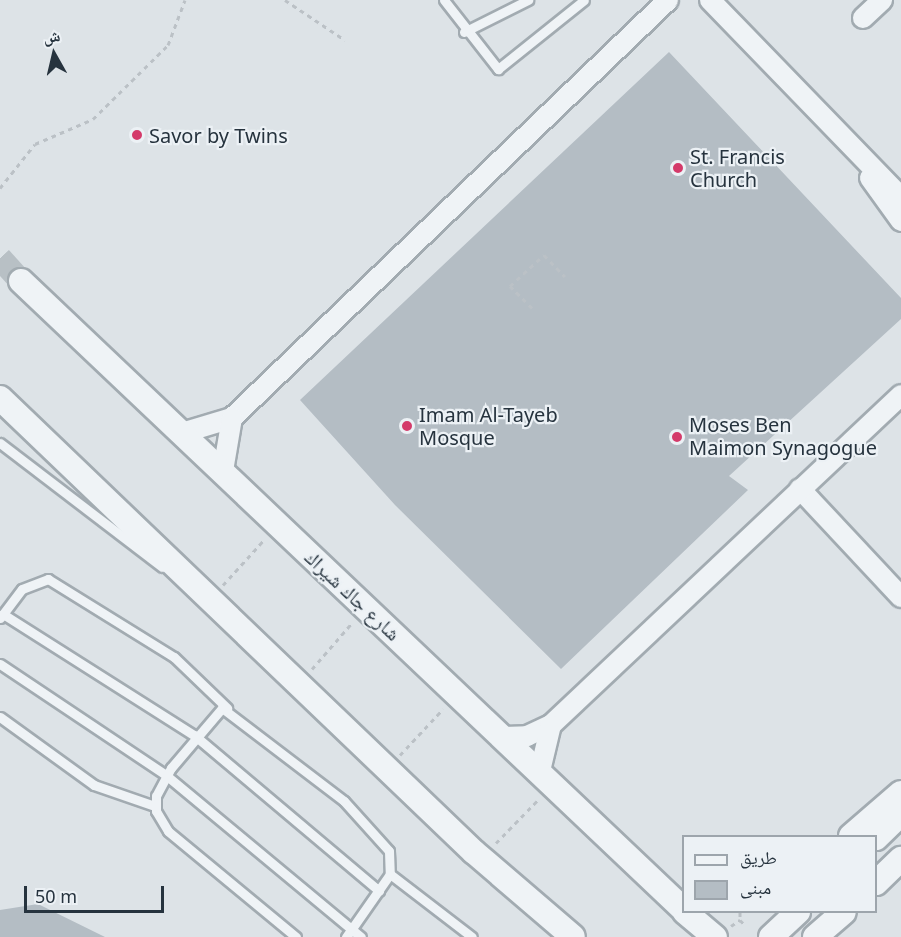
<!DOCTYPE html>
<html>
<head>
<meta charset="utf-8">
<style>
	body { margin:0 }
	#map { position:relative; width:901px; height:937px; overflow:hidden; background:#dde3e7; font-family:"Noto Sans","Noto Naskh Arabic",sans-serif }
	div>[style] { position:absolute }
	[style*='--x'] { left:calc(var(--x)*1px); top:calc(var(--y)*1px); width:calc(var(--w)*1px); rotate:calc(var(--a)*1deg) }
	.building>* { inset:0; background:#b4bdc4 }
	.tertiary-tunnel>* { height:24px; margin-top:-12px; transform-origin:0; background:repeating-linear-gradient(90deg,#b8c0c5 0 24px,transparent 0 36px) }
	.path>* { height:3px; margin-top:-1.5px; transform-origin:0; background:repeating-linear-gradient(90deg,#bbc1c6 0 4.5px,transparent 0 9px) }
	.roads { filter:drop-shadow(2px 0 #a2abb1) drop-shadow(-2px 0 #a2abb1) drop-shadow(0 2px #a2abb1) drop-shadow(0 -2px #a2abb1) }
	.service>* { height:9px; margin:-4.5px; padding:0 4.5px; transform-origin:4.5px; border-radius:4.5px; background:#eff3f6 }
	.minor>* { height:20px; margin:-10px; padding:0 10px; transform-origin:10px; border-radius:10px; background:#eff3f6 }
	.tertiary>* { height:24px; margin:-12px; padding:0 12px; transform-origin:12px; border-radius:12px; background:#eff3f6 }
	.dots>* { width:16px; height:16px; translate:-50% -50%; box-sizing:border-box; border:3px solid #ecf1f5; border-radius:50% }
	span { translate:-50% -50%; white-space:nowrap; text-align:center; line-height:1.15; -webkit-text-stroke:4.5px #ecf1f5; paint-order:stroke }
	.poi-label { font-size:20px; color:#26333e }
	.left { translate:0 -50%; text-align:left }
	.street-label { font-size:20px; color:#26333e }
	.legend { position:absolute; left:682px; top:835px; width:195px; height:78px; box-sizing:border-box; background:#ecf1f5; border:2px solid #9da5ac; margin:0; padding:8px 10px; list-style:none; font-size:18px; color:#26333e }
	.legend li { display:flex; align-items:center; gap:12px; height:30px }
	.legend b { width:30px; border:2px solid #9da5ac }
	.north { position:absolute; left:24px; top:24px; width:60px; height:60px; -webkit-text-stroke:4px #ecf1f5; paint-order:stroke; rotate:352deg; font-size:16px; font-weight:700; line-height:24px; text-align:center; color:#26333e }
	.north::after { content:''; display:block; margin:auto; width:21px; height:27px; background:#26333e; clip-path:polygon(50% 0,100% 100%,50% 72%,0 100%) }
	.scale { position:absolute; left:24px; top:886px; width:140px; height:27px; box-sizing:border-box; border:3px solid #26333e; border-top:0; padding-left:8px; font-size:18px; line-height:21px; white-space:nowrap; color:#26333e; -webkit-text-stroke:4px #ecf1f5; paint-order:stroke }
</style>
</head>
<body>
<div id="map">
	<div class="building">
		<div style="clip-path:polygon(669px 52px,901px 298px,901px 319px,729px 476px,748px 490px,561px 669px,395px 505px,300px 400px)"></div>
		<div style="clip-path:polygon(38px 904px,105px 937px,0 937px,0 910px)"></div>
	</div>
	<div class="tertiary-tunnel">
		<div style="--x:0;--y:258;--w:31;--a:48"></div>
	</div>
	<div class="path">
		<div style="--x:285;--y:0;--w:72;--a:33.7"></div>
		<div style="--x:0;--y:188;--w:56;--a:-51.5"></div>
		<div style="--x:35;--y:144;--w:63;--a:-23.3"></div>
		<div style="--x:93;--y:119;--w:105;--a:-44.6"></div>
		<div style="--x:168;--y:45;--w:48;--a:-69.3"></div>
		<div style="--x:532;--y:308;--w:31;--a:-135"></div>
		<div style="--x:510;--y:286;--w:46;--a:-42.4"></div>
		<div style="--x:544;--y:255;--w:30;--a:46"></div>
		<div style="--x:223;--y:585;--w:59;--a:-47.7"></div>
		<div style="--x:312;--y:669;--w:60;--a:-49.1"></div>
		<div style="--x:400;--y:755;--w:63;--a:-46.9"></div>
		<div style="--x:496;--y:843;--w:60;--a:-45.7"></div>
		<div style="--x:740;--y:912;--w:8;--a:90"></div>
		<div style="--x:731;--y:926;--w:11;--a:-34"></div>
		<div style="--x:740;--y:920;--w:7;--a:45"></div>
	</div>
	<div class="roads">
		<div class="service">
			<div style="--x:444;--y:0;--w:88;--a:52"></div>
			<div style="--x:498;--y:69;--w:110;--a:-38.7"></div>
			<div style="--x:464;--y:32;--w:72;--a:-26.6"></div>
			<div style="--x:0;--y:443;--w:204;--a:37.4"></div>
			<div style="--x:3;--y:614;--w:226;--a:32.4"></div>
			<div style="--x:194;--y:735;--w:242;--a:40.1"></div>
			<div style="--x:0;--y:618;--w:36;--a:-53"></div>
			<div style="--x:22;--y:589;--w:28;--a:-21"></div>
			<div style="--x:48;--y:579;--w:148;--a:31.8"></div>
			<div style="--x:174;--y:657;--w:74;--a:43.9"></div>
			<div style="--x:0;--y:664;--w:201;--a:33.8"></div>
			<div style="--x:167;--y:776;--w:252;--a:39.7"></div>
			<div style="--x:0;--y:717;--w:116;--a:35.9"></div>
			<div style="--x:94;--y:785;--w:65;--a:19"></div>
			<div style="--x:390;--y:874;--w:103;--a:37.5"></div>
			<div style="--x:296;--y:937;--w:166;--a:-140.4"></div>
			<div style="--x:168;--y:831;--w:23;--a:-121"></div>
			<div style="--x:156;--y:811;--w:15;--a:-90"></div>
			<div style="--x:156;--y:796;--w:32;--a:-62"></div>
			<div style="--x:171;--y:768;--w:79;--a:-49.6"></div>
			<div style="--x:222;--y:708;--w:153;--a:37.3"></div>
			<div style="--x:344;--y:801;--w:67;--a:48"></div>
			<div style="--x:389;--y:851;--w:23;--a:88"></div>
			<div style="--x:390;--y:874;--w:77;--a:124.9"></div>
		</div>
		<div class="minor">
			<div style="--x:710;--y:0;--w:274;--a:45.9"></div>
			<div style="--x:863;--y:18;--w:26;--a:-43"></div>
			<div style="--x:870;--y:178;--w:53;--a:54.2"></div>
			<div style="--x:182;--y:433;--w:52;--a:-16.7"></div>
			<div style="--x:232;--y:418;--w:604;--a:-43.79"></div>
			<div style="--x:223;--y:471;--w:54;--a:-80.4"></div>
			<div style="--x:800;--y:489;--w:148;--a:46.9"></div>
			<div style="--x:504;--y:737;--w:23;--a:-2"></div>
			<div style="--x:527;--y:736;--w:26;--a:-25"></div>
			<div style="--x:551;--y:725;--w:481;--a:-43.3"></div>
			<div style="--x:540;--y:771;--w:47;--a:-76.6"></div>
		</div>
		<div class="tertiary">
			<div style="--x:21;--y:281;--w:914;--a:43.49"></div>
			<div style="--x:0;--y:398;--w:656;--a:43.77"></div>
			<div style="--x:474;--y:852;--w:130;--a:40.6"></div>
			<div style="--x:851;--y:836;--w:66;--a:-40.7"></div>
			<div style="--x:876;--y:838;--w:35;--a:-44"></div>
			<div style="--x:876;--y:883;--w:35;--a:-44"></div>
			<div style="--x:685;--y:912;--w:39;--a:40"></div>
			<div style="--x:771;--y:937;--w:37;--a:-43"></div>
			<div style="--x:815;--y:937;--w:38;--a:-41"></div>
		</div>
	</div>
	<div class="dots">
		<div style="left:137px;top:135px;background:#d43a6a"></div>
		<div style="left:678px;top:168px;background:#d43a6a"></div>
		<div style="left:407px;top:426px;background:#d43a6a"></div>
		<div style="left:677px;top:437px;background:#d43a6a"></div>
	</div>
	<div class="poi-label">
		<span class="left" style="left:149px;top:135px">Savor by Twins</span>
		<span class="left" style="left:690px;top:168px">St. Francis<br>Church</span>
		<span class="left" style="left:419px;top:426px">Imam Al-Tayeb<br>Mosque</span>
		<span class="left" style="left:689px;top:436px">Moses Ben<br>Maimon Synagogue</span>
	</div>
	<div class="street-label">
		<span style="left:353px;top:595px;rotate:43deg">شارع جاك شيراك</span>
	</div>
	<ul class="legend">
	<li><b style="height:8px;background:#eff3f6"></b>طريق</li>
	<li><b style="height:16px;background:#b4bdc4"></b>مبنى</li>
	</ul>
	<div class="north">ش</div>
	<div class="scale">50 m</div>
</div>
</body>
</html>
